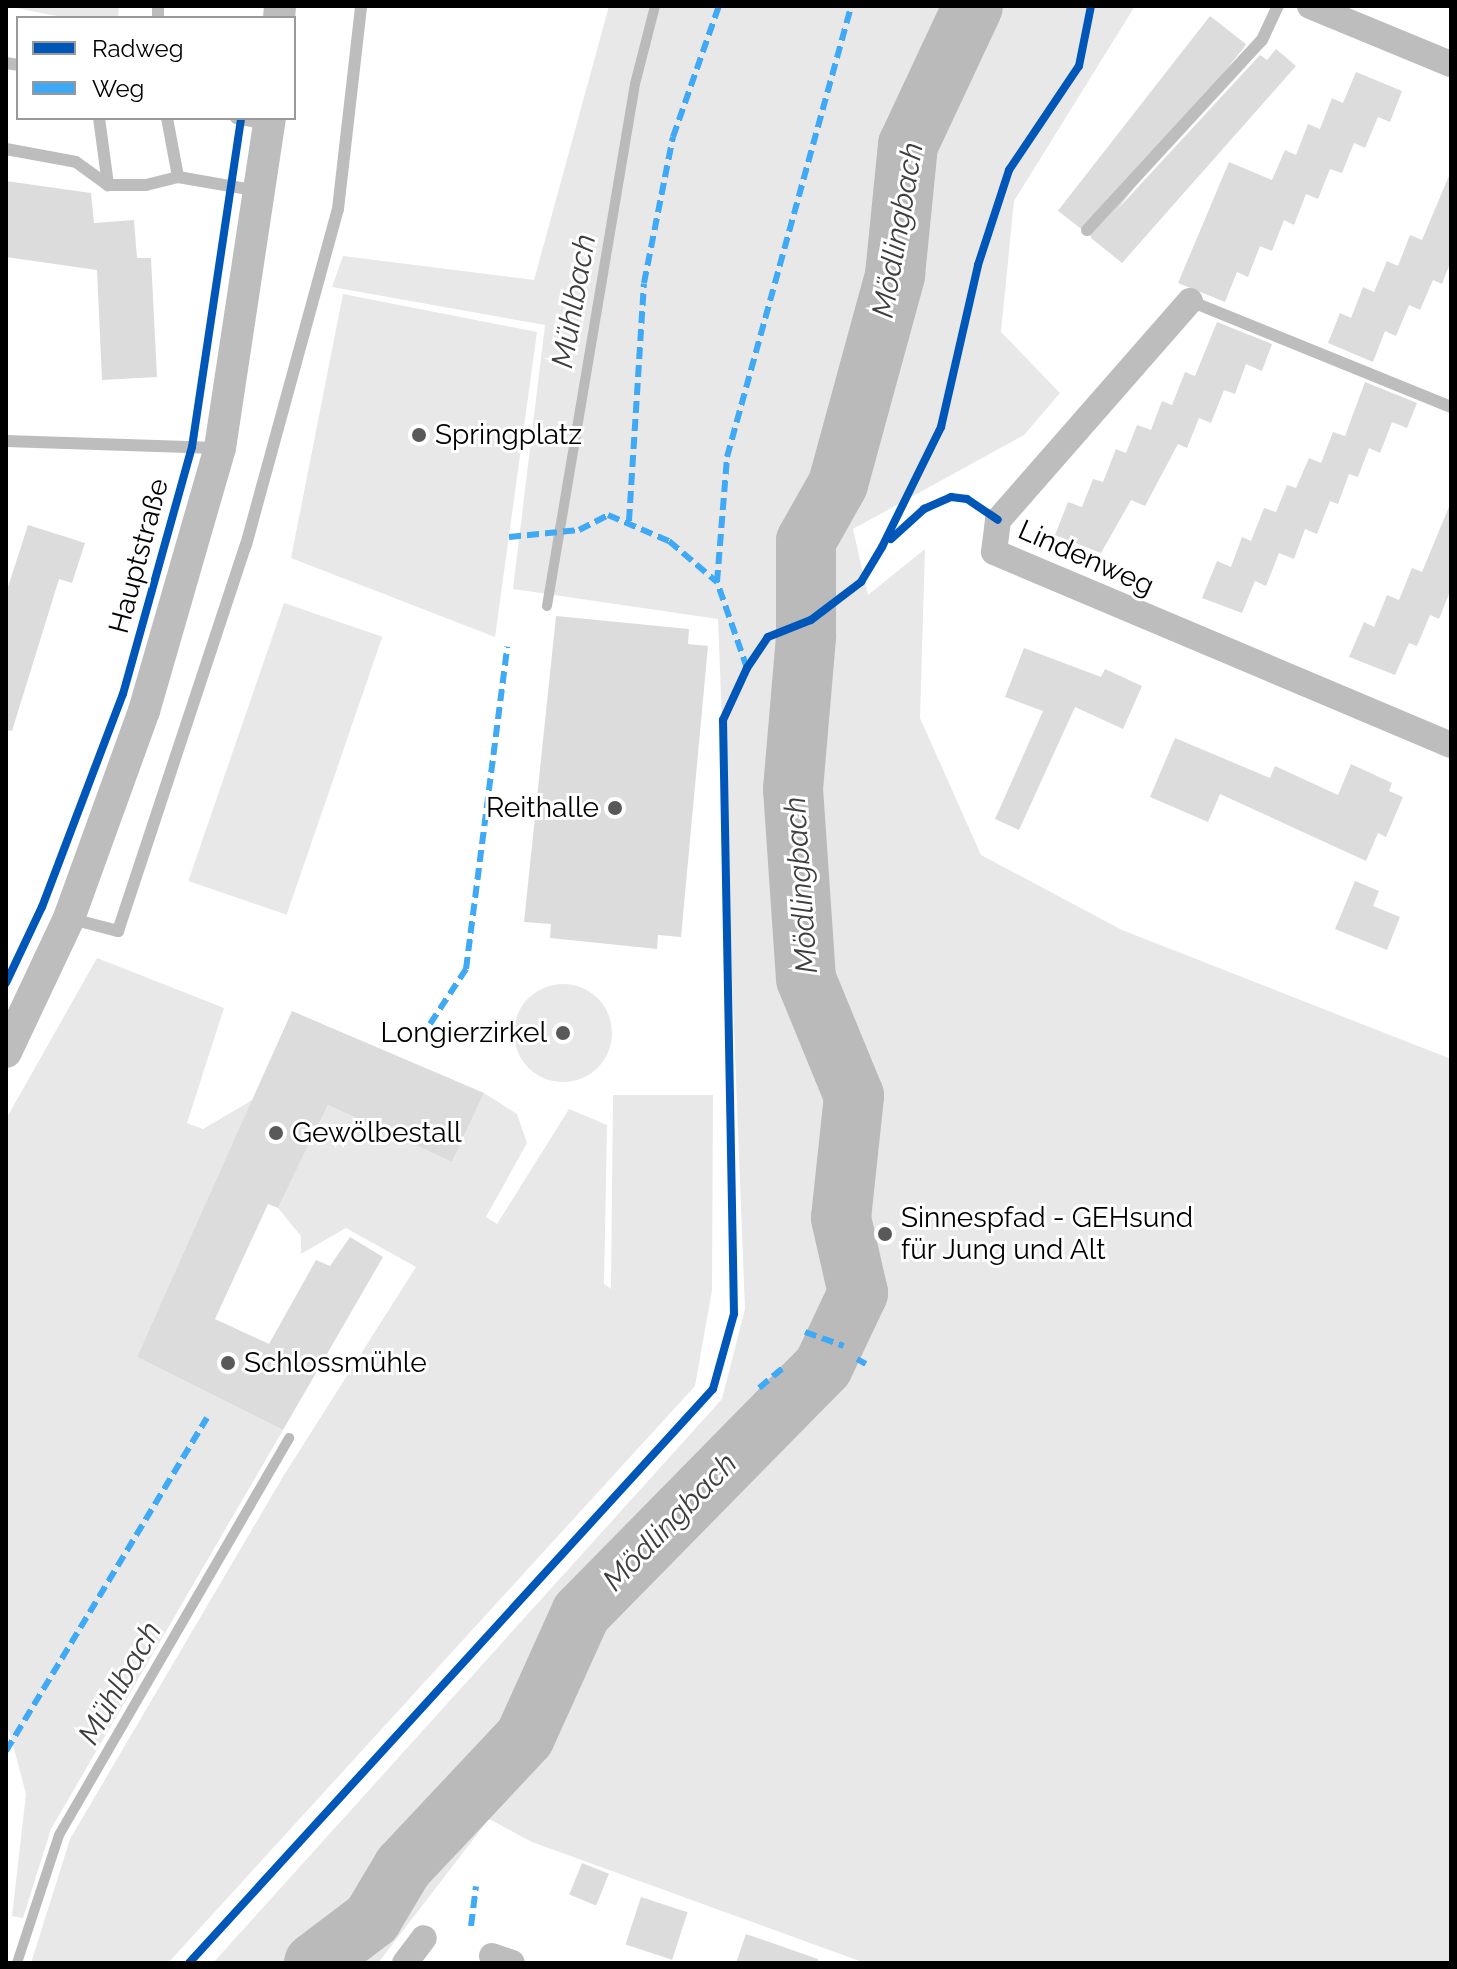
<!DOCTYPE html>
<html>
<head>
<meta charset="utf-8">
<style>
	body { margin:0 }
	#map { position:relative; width:1457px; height:1969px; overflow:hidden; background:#fff; font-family:Raleway,sans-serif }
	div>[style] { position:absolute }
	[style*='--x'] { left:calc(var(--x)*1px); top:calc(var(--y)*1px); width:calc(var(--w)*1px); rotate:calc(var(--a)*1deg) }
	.green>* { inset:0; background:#e8e8e8; transform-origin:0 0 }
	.round { border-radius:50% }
	.stream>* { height:10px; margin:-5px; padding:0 5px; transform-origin:5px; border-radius:5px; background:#bababa }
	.river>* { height:60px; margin:-30px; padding:0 30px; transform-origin:30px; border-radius:30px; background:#bababa }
	.building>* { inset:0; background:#dcdcdc; transform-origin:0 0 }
	.service>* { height:12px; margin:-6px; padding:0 6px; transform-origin:6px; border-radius:6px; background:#bdbdbd }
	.minor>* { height:26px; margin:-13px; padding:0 13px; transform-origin:13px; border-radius:13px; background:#bdbdbd }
	.tertiary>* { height:32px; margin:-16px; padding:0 16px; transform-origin:16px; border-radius:16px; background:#bdbdbd }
	.quiet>* { height:6px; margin-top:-3px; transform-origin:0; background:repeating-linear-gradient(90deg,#3fa9f5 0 12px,transparent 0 18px) }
	.cycleway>* { height:8px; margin:-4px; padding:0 4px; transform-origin:4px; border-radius:4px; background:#0057b8 }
	.dots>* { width:22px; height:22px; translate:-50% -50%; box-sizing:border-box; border:4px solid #fff; border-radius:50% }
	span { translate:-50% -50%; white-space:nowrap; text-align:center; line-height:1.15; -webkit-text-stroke:6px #fff; paint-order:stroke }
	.poi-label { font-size:28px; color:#000 }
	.left { translate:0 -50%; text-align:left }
	.right { translate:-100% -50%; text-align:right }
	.street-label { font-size:28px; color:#000 }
	.water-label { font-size:30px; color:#3e3e3e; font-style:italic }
	.frame { position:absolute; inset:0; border:8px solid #000; pointer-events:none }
	.legend { position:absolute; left:16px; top:16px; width:280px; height:104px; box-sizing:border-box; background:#fff; border:2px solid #999; margin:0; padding:10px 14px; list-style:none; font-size:24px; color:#000 }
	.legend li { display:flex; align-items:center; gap:16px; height:40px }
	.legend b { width:40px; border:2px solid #999 }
</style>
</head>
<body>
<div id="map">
	<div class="green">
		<div style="clip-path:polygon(6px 6px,119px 6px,118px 18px,67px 18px)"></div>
		<div style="clip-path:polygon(609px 6px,1135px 6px,1014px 201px,1001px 332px,1060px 393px,1024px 435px,853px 529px,868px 595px,925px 549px,920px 718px,981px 855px,1122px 930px,1451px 1059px,1451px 1963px,865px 1963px,532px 1842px,489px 1819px,378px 1963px,213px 1963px,722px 1399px,745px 1309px,718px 619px,513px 589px,545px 325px,332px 287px,343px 256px,534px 280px)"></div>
		<div style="clip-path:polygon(343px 294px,537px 332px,495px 637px,291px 558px)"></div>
		<div style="left:284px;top:603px;width:104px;height:294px;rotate:19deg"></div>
		<div style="clip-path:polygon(97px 958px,224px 1008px,187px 1123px,203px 1129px,254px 1099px,137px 1357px,283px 1430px,51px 1829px,23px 1918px,12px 1916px,26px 1794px,9px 1730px,6px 1734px,6px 1119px)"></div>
		<div class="round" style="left:514px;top:984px;width:98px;height:98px"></div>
		<div style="clip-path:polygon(484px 1093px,517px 1114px,527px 1143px,486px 1217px,497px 1224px,569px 1109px,607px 1125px,604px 1284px,611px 1289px,613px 1095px,713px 1095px,712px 1290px,695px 1386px,168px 1963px,31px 1963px,70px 1839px,284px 1475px,416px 1267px,346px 1228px,301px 1254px,301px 1236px,278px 1208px,328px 1105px,452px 1162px)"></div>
	</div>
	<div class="stream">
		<div style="--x:547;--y:606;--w:529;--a:-80.43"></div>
		<div style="--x:635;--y:84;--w:81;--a:-75.6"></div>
		<div style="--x:17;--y:1963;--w:135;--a:-71.8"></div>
		<div style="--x:59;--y:1835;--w:459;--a:-59.9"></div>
	</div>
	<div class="river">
		<div style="--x:314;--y:1963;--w:73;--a:-37.2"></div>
		<div style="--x:372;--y:1919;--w:61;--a:-59.2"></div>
		<div style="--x:403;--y:1867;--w:178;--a:-46.8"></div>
		<div style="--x:525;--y:1737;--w:136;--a:-65.7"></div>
		<div style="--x:581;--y:1613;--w:345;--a:-45.5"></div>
		<div style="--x:823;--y:1367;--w:82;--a:-64.7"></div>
		<div style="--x:858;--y:1293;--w:77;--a:-102.8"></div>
		<div style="--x:841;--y:1218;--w:123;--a:-83.9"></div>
		<div style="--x:854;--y:1096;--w:126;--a:-112.3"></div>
		<div style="--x:806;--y:979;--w:190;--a:-93.9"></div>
		<div style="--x:793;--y:789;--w:154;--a:-85.1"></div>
		<div style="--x:806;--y:636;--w:95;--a:-90"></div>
		<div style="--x:806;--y:541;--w:65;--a:-60.7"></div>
		<div style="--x:838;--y:484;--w:217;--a:-74.7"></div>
		<div style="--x:895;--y:275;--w:131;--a:-84.3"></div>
		<div style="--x:908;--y:145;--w:153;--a:-64.9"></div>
	</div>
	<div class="building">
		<div style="left:1210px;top:16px;width:46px;height:247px;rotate:38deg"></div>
		<div style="clip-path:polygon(1276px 49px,1296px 66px,1122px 263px,1091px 238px,1260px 55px,1267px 60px)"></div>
		<div style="clip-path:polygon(1356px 72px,1402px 91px,1390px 122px,1378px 117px,1365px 148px,1354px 143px,1342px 173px,1330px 169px,1318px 199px,1306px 194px,1294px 225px,1284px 220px,1272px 251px,1260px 246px,1248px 277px,1237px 272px,1225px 302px,1178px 283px,1229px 162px,1272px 180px,1285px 150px,1296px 155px,1308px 124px,1320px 129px,1332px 98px,1343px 103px)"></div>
		<div style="clip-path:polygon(1451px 171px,1451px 261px,1442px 284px,1433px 280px,1420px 310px,1409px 305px,1396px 336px,1385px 331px,1373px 362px,1328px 343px,1340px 313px,1351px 318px,1363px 287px,1374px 292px,1387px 261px,1398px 266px,1410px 235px,1422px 240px)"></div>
		<div style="clip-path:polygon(6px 181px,91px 193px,94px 223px,134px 220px,137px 258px,151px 258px,157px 377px,102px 380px,97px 270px,6px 257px)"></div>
		<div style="clip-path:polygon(1217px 322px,1272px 344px,1262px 371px,1246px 364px,1235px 394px,1224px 390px,1211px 423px,1199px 418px,1187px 448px,1178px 444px,1145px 506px,1131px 500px,1101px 553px,1055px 535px,1068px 502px,1082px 507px,1093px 479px,1103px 482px,1116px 449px,1126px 453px,1137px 425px,1151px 430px,1162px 401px,1172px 405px,1185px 372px,1195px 376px)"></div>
		<div style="clip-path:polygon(1365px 382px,1417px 403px,1407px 428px,1392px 422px,1380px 453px,1369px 448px,1358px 477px,1349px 474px,1338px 504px,1330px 501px,1317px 534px,1305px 529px,1294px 559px,1279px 553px,1266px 586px,1255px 581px,1242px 613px,1202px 598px,1217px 561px,1231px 567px,1242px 537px,1251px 541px,1264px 508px,1276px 512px,1287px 485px,1296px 488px,1309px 458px,1321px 463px,1333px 432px,1345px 436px)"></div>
		<div style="clip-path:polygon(1451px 502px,1451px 589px,1439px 619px,1430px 615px,1417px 646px,1409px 643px,1395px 675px,1349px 657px,1364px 622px,1374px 627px,1387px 595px,1399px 600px,1412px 568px,1422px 572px)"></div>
		<div style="clip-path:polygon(28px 525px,85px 543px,72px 583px,59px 579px,12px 731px,6px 730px,6px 593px)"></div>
		<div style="clip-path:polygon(556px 616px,689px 629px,688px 644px,708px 646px,681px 937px,658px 935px,657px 949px,550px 938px,551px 924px,524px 922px)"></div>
		<div style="clip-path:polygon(1024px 648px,1101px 677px,1105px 669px,1142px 686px,1123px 729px,1075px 707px,1019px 830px,995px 819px,1043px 711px,1005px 697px)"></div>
		<div style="clip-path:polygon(1175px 738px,1270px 778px,1275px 766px,1338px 795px,1351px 764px,1392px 783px,1389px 791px,1403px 797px,1386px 837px,1378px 833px,1366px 861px,1220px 794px,1208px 822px,1150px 797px)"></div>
		<div style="clip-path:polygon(1355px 881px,1379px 891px,1373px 906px,1400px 917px,1387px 950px,1335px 929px)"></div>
		<div style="clip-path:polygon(292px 1011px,484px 1093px,452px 1162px,328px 1105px,278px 1208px,268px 1204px,215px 1319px,269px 1344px,316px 1260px,330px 1266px,350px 1237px,383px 1257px,283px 1430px,137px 1357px)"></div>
		<div style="left:582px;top:1863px;width:29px;height:34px;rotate:22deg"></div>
		<div style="left:641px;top:1897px;width:49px;height:50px;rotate:18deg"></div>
		<div style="clip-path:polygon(746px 1934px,818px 1959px,818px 1963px,736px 1963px)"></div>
	</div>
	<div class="service">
		<div style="--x:158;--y:18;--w:12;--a:-90"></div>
		<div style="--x:6;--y:63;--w:12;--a:9"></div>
		<div style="--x:99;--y:118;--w:68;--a:82.3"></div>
		<div style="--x:167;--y:118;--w:60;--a:79.4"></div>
		<div style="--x:236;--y:118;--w:32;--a:11"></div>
		<div style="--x:6;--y:149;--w:71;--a:10.5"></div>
		<div style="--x:76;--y:162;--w:39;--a:36"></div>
		<div style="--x:108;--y:185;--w:38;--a:0"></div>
		<div style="--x:146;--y:185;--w:33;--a:-14"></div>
		<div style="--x:178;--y:177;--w:82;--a:9.8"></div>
		<div style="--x:1087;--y:230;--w:258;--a:-47.4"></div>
		<div style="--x:1262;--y:40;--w:38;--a:-65"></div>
		<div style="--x:1190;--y:301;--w:282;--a:22.1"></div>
		<div style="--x:6;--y:441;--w:211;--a:1.9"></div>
		<div style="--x:72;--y:919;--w:48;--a:14.6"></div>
		<div style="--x:118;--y:931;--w:407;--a:-71.7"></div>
		<div style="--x:246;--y:545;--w:348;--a:-74.7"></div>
		<div style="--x:338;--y:209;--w:204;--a:-83.5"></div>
	</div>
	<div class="minor">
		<div style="--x:1310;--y:6;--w:152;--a:22.4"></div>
		<div style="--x:1190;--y:301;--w:291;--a:131.2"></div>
		<div style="--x:998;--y:520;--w:32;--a:97"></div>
		<div style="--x:994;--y:552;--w:496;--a:22.9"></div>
		<div style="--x:492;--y:1956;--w:21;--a:19"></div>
		<div style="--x:405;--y:1963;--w:31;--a:-53"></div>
	</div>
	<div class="tertiary">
		<div style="--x:279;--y:18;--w:12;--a:-85"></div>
		<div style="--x:6;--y:1052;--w:148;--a:-64.8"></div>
		<div style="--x:69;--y:918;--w:220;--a:-70.1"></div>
		<div style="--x:144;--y:711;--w:274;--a:-73.9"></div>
		<div style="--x:220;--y:448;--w:334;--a:-81.4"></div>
	</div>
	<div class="quiet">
		<div style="--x:629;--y:521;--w:238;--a:-86.4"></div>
		<div style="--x:644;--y:283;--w:149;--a:-78.8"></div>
		<div style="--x:673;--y:137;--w:139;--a:-70.7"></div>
		<div style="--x:509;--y:537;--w:70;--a:-5.7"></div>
		<div style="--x:579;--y:530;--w:33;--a:-27"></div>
		<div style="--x:608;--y:515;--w:66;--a:23.1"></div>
		<div style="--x:669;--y:541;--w:63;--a:40.5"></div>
		<div style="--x:747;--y:668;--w:91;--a:-109.2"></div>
		<div style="--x:717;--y:582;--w:125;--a:-85.4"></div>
		<div style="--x:727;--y:457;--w:468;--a:-74.6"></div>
		<div style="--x:430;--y:1024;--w:66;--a:-56.8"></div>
		<div style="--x:466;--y:969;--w:325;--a:-82.7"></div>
		<div style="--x:805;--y:1332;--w:41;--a:19.7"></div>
		<div style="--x:857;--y:1359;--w:10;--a:29"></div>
		<div style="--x:759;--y:1388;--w:34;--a:-40"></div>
		<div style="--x:6;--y:1751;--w:389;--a:-58.9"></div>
		<div style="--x:471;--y:1926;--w:40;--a:-82.9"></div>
	</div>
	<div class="cycleway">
		<div style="--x:891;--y:539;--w:45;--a:-42.3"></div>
		<div style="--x:924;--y:509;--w:30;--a:-24"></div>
		<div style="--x:951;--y:497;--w:16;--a:7"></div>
		<div style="--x:967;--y:499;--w:37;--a:34"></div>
		<div style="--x:6;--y:983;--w:84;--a:-64.7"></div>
		<div style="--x:42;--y:907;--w:228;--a:-69.2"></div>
		<div style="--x:123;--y:694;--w:256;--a:-74.4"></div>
		<div style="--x:192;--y:447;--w:333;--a:-81.5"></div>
		<div style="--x:189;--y:1963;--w:777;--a:-47.61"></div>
		<div style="--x:713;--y:1389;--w:78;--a:-74.4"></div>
		<div style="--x:734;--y:1314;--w:594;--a:-91.06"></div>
		<div style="--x:723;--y:720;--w:57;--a:-65.2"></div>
		<div style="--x:747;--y:668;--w:37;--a:-56"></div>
		<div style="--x:768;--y:637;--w:46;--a:-21.6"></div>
		<div style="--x:811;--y:620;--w:63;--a:-37.2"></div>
		<div style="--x:861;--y:582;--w:41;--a:-59"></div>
		<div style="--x:882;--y:547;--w:134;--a:-63.8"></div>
		<div style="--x:941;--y:427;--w:166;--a:-77.1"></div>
		<div style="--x:978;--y:265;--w:100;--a:-71.9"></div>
		<div style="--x:1009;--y:170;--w:125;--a:-56.1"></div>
		<div style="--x:1079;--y:66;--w:61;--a:-78.7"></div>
	</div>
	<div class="dots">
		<div style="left:419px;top:435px;background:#595959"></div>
		<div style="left:615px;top:808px;background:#595959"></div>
		<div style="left:563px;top:1033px;background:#595959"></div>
		<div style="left:276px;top:1133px;background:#595959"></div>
		<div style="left:885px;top:1234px;background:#595959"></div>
		<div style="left:228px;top:1363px;background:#595959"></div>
	</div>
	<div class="poi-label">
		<span class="left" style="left:435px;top:435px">Springplatz</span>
		<span class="right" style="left:599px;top:808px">Reithalle</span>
		<span class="right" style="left:547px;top:1033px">Longierzirkel</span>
		<span class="left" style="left:292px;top:1133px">Gewölbestall</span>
		<span class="left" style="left:901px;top:1234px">Sinnespfad - GEHsund<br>für Jung und Alt</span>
		<span class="left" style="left:244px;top:1363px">Schlossmühle</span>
	</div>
	<div class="street-label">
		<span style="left:139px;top:556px;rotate:-75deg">Hauptstraße</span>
		<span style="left:1086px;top:558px;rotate:24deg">Lindenweg</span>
	</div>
	<div class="water-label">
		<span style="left:898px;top:230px;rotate:-80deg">Mödlingbach</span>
		<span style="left:574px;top:301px;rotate:-80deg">Mühlbach</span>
		<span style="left:801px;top:885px;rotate:-94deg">Mödlingbach</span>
		<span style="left:670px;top:1522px;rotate:-46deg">Mödlingbach</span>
		<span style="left:120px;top:1683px;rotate:-60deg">Mühlbach</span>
	</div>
	<div class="frame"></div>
	<ul class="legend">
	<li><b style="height:10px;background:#0057b8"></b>Radweg</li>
	<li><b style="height:10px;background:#3fa9f5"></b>Weg</li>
	</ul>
</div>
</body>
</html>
